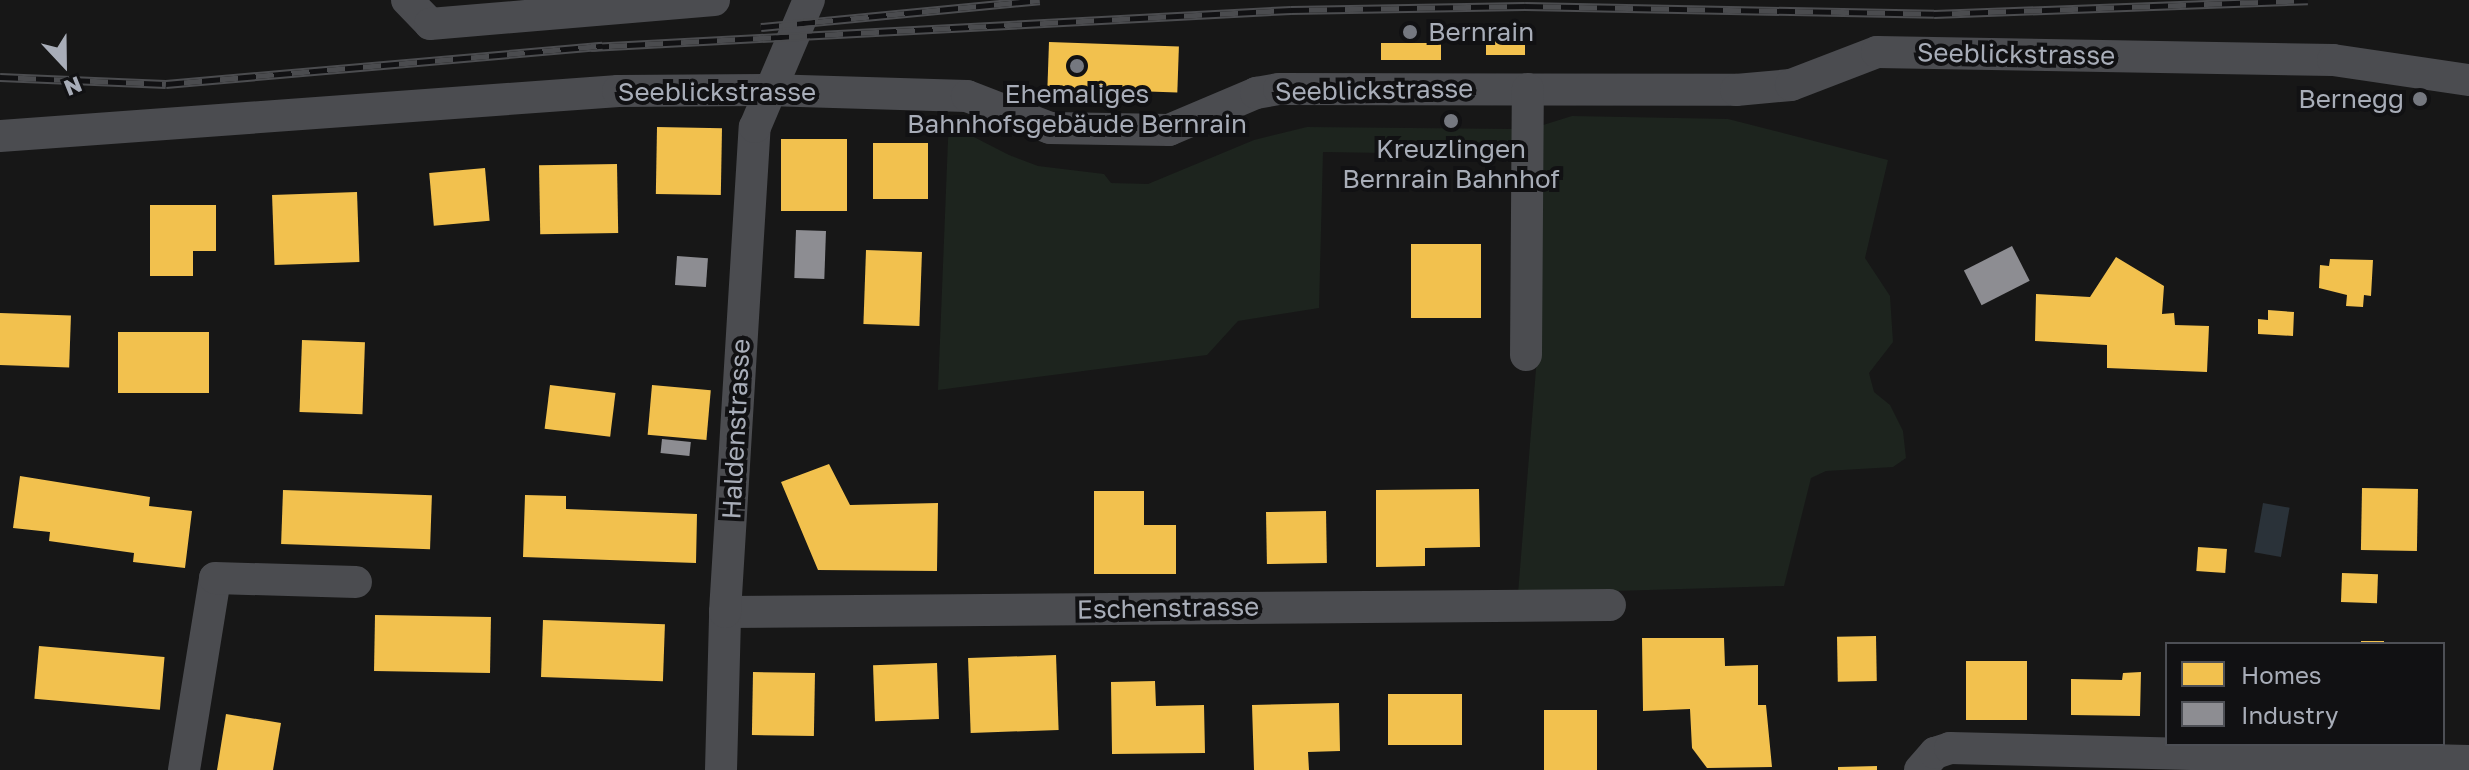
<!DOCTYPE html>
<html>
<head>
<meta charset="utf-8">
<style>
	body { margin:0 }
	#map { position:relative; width:2469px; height:770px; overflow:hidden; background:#171717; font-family:"Golos Text",sans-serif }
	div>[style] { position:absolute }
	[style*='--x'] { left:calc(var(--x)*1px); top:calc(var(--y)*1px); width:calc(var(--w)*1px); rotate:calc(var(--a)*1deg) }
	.green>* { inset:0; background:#1d241e }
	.water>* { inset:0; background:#2a3239; transform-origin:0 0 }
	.homes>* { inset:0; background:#f2c14e; transform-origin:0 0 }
	.industry>* { inset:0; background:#8d8d92; transform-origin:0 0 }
	.minor>* { height:32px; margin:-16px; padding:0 16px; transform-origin:16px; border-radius:16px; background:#4b4c50 }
	.rail>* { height:9px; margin-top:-4.5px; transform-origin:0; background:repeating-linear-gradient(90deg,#111113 0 18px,#4b4c4f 0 36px); box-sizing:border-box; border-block:2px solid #4b4c4f }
	.dots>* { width:22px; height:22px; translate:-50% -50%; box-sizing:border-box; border:4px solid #111113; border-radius:50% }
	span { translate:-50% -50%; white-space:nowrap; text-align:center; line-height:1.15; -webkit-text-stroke:8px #111113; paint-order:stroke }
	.poi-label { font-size:26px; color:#a8adb8 }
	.left { translate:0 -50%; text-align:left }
	.right { translate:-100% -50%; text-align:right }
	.street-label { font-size:26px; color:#a8adb8 }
	.legend { position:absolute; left:2165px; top:642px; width:280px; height:104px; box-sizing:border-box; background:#111113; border:2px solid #4d4f55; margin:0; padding:10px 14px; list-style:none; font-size:24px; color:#a8adb8 }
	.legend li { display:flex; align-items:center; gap:16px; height:40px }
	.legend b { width:40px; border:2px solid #4d4f55 }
	.north { position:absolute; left:24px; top:24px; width:80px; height:80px; -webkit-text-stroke:6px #111113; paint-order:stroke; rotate:158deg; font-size:22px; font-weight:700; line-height:32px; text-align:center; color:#a8adb8 }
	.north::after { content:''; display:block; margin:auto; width:28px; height:36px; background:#a8adb8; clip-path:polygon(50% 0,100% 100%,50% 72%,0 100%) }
</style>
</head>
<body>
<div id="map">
	<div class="green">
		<div style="clip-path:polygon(1572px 116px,1728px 119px,1888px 160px,1865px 258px,1890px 296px,1893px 342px,1869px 373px,1874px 392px,1890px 405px,1903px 431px,1906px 458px,1893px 467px,1826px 471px,1811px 478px,1784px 586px,1518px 594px,1538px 344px,1540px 126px)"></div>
		<div style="clip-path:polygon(957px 119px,968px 134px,1009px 155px,1038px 166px,1104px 174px,1111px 183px,1148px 184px,1254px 140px,1307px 127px,1513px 129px,1513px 155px,1323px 152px,1319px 308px,1238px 321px,1207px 355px,938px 390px,948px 140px,950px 124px)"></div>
	</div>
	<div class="water">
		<div style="left:2263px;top:503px;width:27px;height:50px;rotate:10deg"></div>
	</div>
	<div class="homes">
		<div style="left:1486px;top:32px;width:39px;height:23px"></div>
		<div style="left:1049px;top:42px;width:130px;height:46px;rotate:2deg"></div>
		<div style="left:1441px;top:43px;width:17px;height:60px;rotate:90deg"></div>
		<div style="left:657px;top:127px;width:65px;height:67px;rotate:1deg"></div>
		<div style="left:781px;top:139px;width:66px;height:72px"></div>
		<div style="left:873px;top:143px;width:55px;height:56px"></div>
		<div style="left:617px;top:164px;width:69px;height:78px;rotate:89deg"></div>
		<div style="left:485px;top:168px;width:53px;height:56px;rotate:85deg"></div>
		<div style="left:357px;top:192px;width:70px;height:85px;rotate:88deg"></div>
		<div style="clip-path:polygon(150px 205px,216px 205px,216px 251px,193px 251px,193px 276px,150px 276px)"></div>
		<div style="left:1411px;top:244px;width:70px;height:74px"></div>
		<div style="left:866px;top:250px;width:56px;height:74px;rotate:2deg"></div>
		<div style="clip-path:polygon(2116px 257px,2164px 286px,2162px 314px,2174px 313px,2175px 325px,2209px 326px,2207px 372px,2107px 368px,2107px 345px,2035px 341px,2036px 294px,2090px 297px)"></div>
		<div style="clip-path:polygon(2330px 259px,2373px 260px,2371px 296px,2364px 295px,2363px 307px,2346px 306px,2347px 295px,2319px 288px,2320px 265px,2329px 266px)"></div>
		<div style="clip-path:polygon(2268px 310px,2294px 312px,2293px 336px,2258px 334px,2258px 319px,2268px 320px)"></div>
		<div style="left:0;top:313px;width:71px;height:52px;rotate:2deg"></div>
		<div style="left:118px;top:332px;width:91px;height:61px"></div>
		<div style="left:302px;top:340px;width:63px;height:72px;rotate:2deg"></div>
		<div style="left:550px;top:385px;width:66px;height:44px;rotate:7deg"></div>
		<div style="left:652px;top:385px;width:59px;height:50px;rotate:5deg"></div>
		<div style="clip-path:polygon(829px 464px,850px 505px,938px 503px,937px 571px,818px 570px,781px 482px)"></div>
		<div style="clip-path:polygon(20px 476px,150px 497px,149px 506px,192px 511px,185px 568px,133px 562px,134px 553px,49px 541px,50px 532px,13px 528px)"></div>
		<div style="left:2362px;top:488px;width:56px;height:62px;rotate:1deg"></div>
		<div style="clip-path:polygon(1479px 489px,1480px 547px,1425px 548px,1425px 566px,1376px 567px,1376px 490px)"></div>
		<div style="left:283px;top:490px;width:149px;height:54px;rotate:2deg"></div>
		<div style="clip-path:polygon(1094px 491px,1144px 491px,1144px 525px,1176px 525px,1176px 574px,1094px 574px)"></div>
		<div style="clip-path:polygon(525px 495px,566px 496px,566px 509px,697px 514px,696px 563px,523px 557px)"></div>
		<div style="left:1326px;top:511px;width:52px;height:60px;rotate:89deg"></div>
		<div style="left:2198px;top:547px;width:29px;height:24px;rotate:4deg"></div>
		<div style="left:2342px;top:573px;width:36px;height:29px;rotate:2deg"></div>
		<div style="left:375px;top:615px;width:116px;height:56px;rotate:1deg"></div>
		<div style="left:543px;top:620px;width:122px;height:57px;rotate:2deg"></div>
		<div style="left:1876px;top:636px;width:45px;height:39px;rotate:89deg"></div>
		<div style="clip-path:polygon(1642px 638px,1724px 638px,1725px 666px,1758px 665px,1758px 705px,1766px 705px,1772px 767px,1707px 768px,1692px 748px,1690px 709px,1643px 711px)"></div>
		<div style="left:2361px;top:641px;width:23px;height:3px"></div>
		<div style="left:39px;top:646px;width:126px;height:53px;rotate:5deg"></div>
		<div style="left:1056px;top:655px;width:75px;height:88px;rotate:88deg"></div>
		<div style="left:1966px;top:661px;width:61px;height:59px"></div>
		<div style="left:937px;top:663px;width:56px;height:64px;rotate:88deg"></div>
		<div style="left:753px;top:672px;width:62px;height:63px;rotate:1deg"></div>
		<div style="clip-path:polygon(2141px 672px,2140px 716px,2071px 715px,2071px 679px,2122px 680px,2123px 673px)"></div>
		<div style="clip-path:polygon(1155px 681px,1156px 706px,1204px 705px,1205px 753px,1112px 754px,1111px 682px)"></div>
		<div style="left:1388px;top:694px;width:74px;height:51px"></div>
		<div style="clip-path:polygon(1339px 703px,1340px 751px,1308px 752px,1309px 770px,1254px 770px,1252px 705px)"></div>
		<div style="left:1544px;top:710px;width:53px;height:60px"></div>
		<div style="clip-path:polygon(226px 714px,281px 723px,273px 770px,217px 770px)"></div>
		<div style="clip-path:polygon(1877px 766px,1877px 770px,1838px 770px,1838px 767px)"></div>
	</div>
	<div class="industry">
		<div style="left:796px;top:230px;width:30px;height:48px;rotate:2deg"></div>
		<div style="left:2012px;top:246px;width:39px;height:54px;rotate:63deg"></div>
		<div style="left:677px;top:256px;width:31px;height:29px;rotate:4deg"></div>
		<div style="left:662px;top:439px;width:29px;height:14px;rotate:6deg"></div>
	</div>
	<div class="minor">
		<div style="--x:407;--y:0;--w:33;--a:46"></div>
		<div style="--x:430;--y:24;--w:285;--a:-4.8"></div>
		<div style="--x:0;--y:136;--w:620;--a:-4.16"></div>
		<div style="--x:618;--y:91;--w:149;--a:-0.4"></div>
		<div style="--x:767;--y:90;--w:200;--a:1.7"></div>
		<div style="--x:967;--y:96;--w:89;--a:21.1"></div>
		<div style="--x:1050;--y:128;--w:119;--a:1"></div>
		<div style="--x:1169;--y:130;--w:95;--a:-23"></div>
		<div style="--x:1256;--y:93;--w:23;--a:-10"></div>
		<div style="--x:1279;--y:89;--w:457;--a:0.1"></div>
		<div style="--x:1736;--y:90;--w:55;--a:-5.2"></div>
		<div style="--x:1791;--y:85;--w:92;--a:-21"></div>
		<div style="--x:1877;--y:52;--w:456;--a:1"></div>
		<div style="--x:2333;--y:60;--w:137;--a:8.4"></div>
		<div style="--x:1526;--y:355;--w:266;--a:-89.6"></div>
		<div style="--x:725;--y:612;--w:885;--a:-0.45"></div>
		<div style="--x:184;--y:770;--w:194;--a:-80.8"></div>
		<div style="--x:215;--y:578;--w:141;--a:1.6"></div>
		<div style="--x:721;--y:770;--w:158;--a:-88.5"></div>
		<div style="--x:725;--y:612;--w:486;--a:-86.5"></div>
		<div style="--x:755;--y:127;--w:138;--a:-67"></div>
		<div style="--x:1920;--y:770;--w:23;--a:-49"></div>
		<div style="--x:1935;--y:753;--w:16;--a:-18"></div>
		<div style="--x:1950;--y:748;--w:519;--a:1.43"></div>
	</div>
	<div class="rail">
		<div style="--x:761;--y:27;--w:280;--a:-5.5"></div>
		<div style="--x:591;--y:47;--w:701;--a:-3.03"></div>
		<div style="--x:1291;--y:10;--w:234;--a:-1"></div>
		<div style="--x:1525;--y:6;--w:409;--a:1.1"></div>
		<div style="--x:1934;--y:14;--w:374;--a:-2.1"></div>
		<div style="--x:0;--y:77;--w:166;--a:2.4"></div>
		<div style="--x:166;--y:84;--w:438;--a:-5"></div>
	</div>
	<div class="dots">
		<div style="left:1410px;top:32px;background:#757880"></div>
		<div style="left:1077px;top:66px;background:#757880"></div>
		<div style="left:2420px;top:99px;background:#757880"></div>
		<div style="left:1451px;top:121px;background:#757880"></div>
	</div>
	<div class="poi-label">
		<span class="left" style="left:1428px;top:32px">Bernrain</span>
		<span style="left:1077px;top:109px">Ehemaliges<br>Bahnhofsgebäude Bernrain</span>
		<span class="right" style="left:2404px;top:99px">Bernegg</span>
		<span style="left:1451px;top:164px">Kreuzlingen<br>Bernrain Bahnhof</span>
	</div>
	<div class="street-label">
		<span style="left:2016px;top:54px;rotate:1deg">Seeblickstrasse</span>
		<span style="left:1374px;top:90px;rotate:-1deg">Seeblickstrasse</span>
		<span style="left:717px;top:92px">Seeblickstrasse</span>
		<span style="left:736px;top:429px;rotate:-87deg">Haldenstrasse</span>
		<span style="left:1168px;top:608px;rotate:-1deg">Eschenstrasse</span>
	</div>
	<ul class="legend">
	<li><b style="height:22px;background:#f2c14e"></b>Homes</li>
	<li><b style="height:22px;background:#8d8d92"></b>Industry</li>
	</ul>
	<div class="north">N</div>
</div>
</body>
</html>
